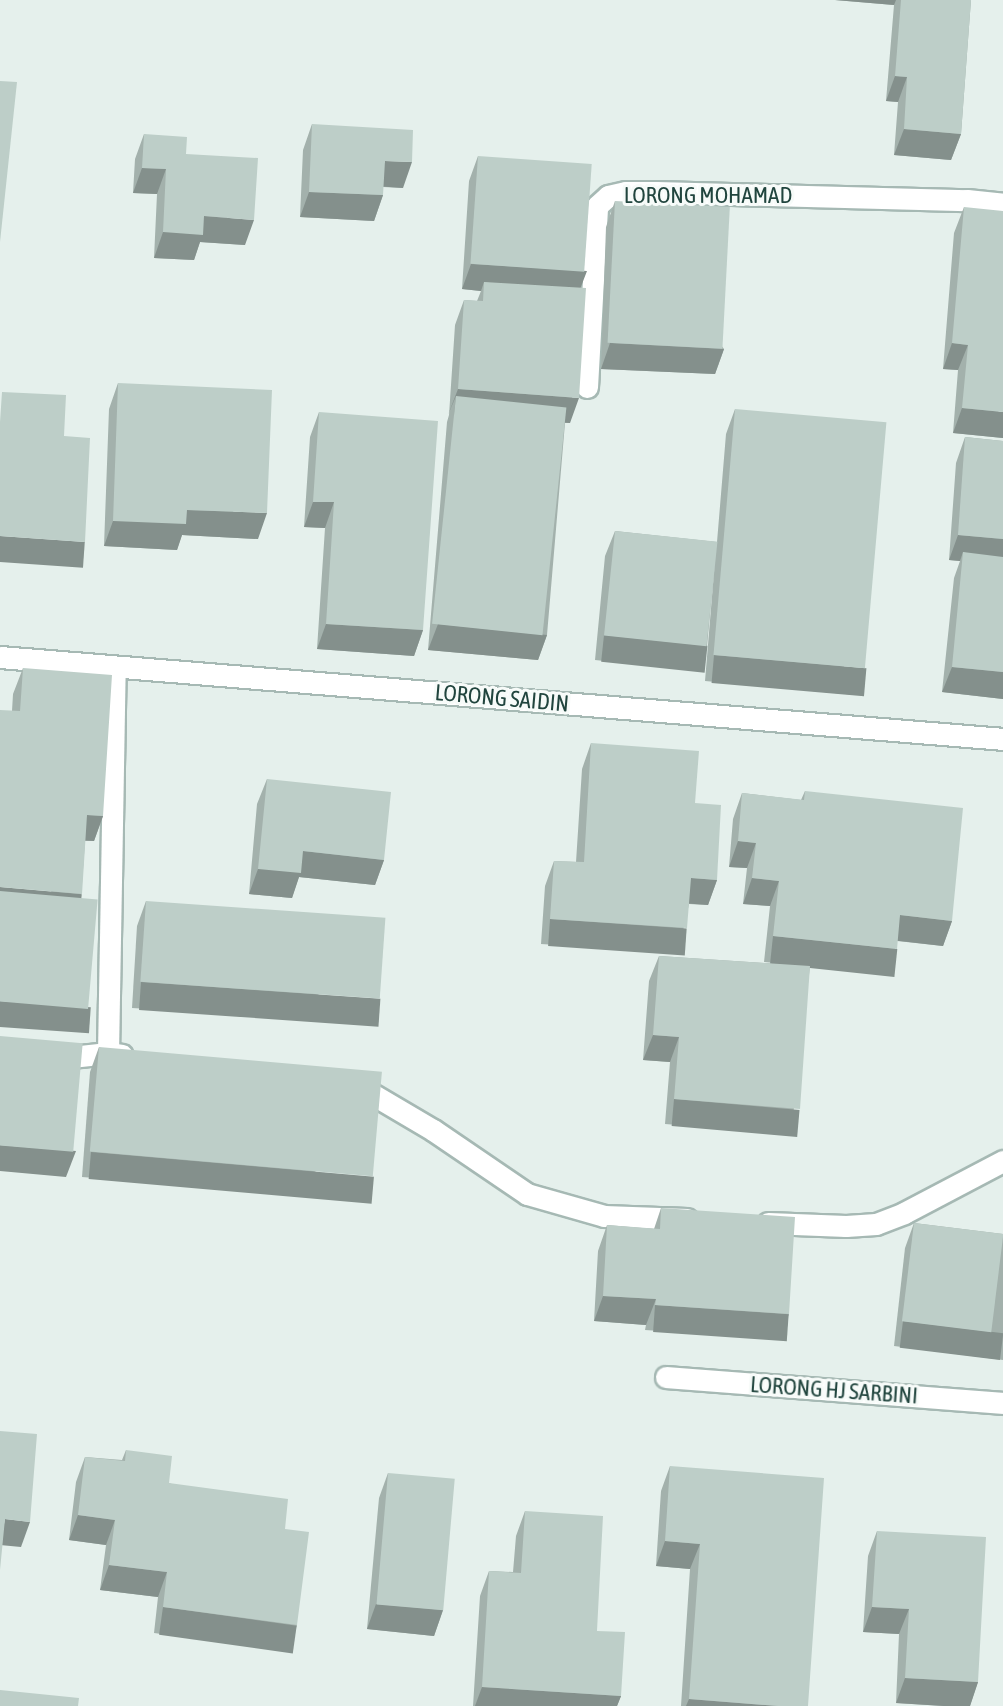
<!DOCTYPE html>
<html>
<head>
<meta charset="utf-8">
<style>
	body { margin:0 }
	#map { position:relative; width:1003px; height:1706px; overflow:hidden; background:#e5f0ec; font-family:"Asap Condensed",sans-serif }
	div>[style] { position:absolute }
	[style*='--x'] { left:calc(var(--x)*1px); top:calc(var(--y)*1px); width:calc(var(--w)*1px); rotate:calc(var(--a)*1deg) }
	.roads { filter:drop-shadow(2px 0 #a6b9b4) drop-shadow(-2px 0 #a6b9b4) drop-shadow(0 2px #a6b9b4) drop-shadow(0 -2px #a6b9b4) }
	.minor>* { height:21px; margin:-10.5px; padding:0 10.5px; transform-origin:10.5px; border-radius:10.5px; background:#fff }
	.wall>* { inset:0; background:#a3b1ac }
	.shaded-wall>* { inset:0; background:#84908c; transform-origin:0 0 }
	.building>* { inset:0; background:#bdcec8; transform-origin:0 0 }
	span { translate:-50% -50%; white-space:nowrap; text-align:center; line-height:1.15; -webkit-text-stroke:6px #f7fbf9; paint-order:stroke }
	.street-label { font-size:23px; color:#21453e }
</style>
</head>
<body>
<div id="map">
	<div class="roads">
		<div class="minor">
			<div style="--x:587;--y:387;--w:181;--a:-86.8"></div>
			<div style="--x:597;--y:206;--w:15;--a:-42"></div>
			<div style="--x:608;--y:196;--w:18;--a:-13"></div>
			<div style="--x:626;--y:192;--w:30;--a:0"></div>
			<div style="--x:656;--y:192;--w:311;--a:1.5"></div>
			<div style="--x:967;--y:200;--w:36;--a:6"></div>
			<div style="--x:0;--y:657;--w:1006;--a:4.67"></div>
			<div style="--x:108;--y:1053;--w:386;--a:-89"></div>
			<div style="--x:0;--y:1055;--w:53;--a:4.3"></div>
			<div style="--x:53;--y:1059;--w:55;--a:-6.2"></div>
			<div style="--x:108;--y:1053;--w:14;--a:8"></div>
			<div style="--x:355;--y:1084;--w:91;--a:30.5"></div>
			<div style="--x:433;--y:1130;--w:114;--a:34.2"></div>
			<div style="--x:527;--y:1194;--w:80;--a:15.9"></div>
			<div style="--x:604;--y:1216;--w:83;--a:2.1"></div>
			<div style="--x:768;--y:1223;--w:78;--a:2.2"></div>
			<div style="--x:846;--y:1226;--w:30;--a:-4"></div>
			<div style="--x:876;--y:1224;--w:30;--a:-21"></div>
			<div style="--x:904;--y:1213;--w:112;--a:-27.7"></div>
			<div style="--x:666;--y:1377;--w:338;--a:4.4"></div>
		</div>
	</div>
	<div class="wall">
		<div style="clip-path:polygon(835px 0,971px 0,961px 134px,951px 160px,894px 155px,898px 102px,886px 101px,894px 5px)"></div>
		<div style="clip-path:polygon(312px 124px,403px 188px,383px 187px,383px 195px,374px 221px,300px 217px,303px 150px)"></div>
		<div style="clip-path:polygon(144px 134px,186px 154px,245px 245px,200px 242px,194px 260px,154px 258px,157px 194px,133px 193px,135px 159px)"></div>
		<div style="clip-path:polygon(478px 156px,581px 288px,570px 423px,565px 423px,547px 635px,538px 660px,428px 650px,447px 422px,449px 415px,455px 325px,464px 300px,477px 301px,481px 291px,462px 289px,469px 181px)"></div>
		<div style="clip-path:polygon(615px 201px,724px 349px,715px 374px,601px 369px,606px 227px)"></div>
		<div style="clip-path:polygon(964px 207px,1003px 438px,953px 433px,958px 370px,943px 369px,954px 233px)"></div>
		<div style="clip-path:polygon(118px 383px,258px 539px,182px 535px,177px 550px,104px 546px,109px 409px)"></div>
		<div style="clip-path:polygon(735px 409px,856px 695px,705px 681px,715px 560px,707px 646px,697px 671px,595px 660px,605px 556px,615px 531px,717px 542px,726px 434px)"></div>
		<div style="clip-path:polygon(319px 412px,423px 630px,414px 656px,317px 649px,325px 528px,304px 527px,310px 437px)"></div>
		<div style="clip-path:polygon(965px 437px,1003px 441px,1003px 699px,942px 692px,954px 578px,960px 561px,949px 560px,956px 463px)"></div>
		<div style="clip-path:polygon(23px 668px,103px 816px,94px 841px,85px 841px,81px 898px,82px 1033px,12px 711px,13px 694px)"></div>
		<div style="clip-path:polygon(591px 743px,695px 803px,717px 880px,708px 905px,689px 904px,678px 953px,541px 944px,545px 886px,554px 861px,576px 862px,582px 769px)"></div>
		<div style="clip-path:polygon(267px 779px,384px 860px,375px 885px,299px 877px,292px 898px,249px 894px,257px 804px)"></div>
		<div style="clip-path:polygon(805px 791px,952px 921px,943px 946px,897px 941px,888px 974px,810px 966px,791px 1134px,665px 1124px,670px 1062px,643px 1060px,649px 981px,659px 956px,809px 966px,764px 962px,770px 906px,743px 904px,747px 868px,729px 867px,733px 819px,742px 793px,801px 800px)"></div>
		<div style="clip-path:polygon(146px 901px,371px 1023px,132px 1008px,137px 926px)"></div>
		<div style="clip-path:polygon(99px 1047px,365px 1200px,82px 1177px,90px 1072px)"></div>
		<div style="clip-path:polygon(661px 1208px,789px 1314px,780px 1339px,645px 1330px,646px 1325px,594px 1321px,598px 1251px,607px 1225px,654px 1229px)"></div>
		<div style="clip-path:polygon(914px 1223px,1003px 1234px,1003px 1360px,894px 1346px,905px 1248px)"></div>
		<div style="clip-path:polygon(126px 1450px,169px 1483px,285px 1529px,297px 1625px,288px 1651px,154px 1633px,158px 1597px,100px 1590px,106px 1545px,69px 1540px,76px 1482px,85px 1457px,122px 1460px)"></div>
		<div style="clip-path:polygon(670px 1466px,808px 1706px,681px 1706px,690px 1569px,656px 1566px,661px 1491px)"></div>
		<div style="clip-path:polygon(388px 1473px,443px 1610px,434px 1636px,367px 1629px,379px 1498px)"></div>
		<div style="clip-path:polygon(525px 1511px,597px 1631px,621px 1696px,617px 1706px,473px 1706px,480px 1596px,489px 1571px,513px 1572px,516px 1536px)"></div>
		<div style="clip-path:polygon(877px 1531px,978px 1682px,970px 1706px,944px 1706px,896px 1703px,899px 1634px,863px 1632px,868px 1556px)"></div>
	</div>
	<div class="shaded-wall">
		<div style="clip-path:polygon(835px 0,896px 0,894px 5px)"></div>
		<div style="clip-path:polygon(895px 76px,907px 77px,898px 102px,886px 101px)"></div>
		<div style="clip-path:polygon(904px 129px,961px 134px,951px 160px,894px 155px)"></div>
		<div style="clip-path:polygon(385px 161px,412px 162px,403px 188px,375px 186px)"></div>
		<div style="clip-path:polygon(142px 168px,166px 169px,157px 194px,133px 193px)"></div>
		<div style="clip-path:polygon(309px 192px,383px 195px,374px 221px,300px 217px)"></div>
		<div style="clip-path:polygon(204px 216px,254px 220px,245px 245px,200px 242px,194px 260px,154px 258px,163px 232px)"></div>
		<div style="clip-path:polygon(471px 264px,587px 271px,577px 297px,484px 282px,481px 291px,462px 289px)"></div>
		<div style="clip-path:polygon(610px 343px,724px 349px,715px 374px,601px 369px)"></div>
		<div style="clip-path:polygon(952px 343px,968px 345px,958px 370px,943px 369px)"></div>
		<div style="clip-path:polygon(458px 389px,579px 398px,570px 423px,454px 415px,456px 396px,448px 415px)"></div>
		<div style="clip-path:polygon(962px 408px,1003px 412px,1003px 438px,953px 433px)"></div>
		<div style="clip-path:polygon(313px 502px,334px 502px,325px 528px,304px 527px)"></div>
		<div style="clip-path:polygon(187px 510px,267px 513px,258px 539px,182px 535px,177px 550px,104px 546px,113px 521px)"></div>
		<div style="clip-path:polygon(958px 535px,1003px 539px,1003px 565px,963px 552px,960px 561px,949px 560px)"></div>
		<div style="left:0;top:536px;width:85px;height:26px;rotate:4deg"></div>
		<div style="clip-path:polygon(326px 624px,423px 630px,414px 656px,317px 649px)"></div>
		<div style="clip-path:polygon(438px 624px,547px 635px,538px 660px,428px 650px)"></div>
		<div style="left:604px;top:635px;width:104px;height:27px;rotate:6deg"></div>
		<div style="left:714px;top:655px;width:153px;height:28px;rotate:5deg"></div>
		<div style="clip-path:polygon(952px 667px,1003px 672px,1003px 699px,942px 692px)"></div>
		<div style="clip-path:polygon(87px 815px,103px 816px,94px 841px,78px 840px)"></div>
		<div style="clip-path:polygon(738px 841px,756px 843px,747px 868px,729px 867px)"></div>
		<div style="clip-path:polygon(303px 851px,384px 860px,375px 885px,299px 877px,292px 898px,249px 894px,258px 869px)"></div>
		<div style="clip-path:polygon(691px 878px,717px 880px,708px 905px,681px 903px)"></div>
		<div style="clip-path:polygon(752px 878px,779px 881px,770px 906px,743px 904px)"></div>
		<div style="left:0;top:887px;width:82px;height:26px;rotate:5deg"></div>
		<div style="clip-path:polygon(900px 915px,952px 921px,943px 946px,891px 940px)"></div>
		<div style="left:550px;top:919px;width:137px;height:27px;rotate:4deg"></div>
		<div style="left:773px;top:936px;width:125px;height:28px;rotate:6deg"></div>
		<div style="left:141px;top:982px;width:240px;height:28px;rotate:4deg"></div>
		<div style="left:0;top:1001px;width:91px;height:26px;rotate:4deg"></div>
		<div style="clip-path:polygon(653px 1035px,679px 1037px,670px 1062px,643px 1060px)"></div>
		<div style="left:674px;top:1099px;width:126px;height:27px;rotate:5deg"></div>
		<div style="clip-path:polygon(0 1145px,76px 1151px,66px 1177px,0 1171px)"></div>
		<div style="left:91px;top:1152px;width:284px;height:27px;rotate:5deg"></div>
		<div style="clip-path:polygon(603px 1296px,656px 1299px,646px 1325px,594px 1321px)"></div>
		<div style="left:655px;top:1305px;width:134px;height:27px;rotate:4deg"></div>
		<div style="left:903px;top:1321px;width:101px;height:27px;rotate:7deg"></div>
		<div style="clip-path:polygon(78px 1515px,115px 1520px,106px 1545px,69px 1540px)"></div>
		<div style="clip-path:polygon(5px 1519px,30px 1522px,21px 1547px,0 1545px)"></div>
		<div style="clip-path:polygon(665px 1541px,700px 1544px,690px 1569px,656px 1566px)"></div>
		<div style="clip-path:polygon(109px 1565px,167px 1572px,158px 1597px,100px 1590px)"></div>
		<div style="clip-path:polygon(376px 1604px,443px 1610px,434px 1636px,367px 1629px)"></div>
		<div style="left:163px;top:1607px;width:135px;height:28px;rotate:8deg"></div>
		<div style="clip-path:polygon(872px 1607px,909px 1609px,899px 1634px,863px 1632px)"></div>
		<div style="clip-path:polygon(905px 1678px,978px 1682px,970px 1706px,944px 1706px,896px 1703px)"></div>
		<div style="clip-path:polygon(482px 1687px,621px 1696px,617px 1706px,475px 1706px)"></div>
		<div style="clip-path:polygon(689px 1699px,778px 1706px,686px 1706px)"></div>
	</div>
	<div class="building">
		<div style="clip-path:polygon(901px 0,971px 0,961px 134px,904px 129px,907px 77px,895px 76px)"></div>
		<div style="clip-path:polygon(0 81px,17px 82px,0 242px)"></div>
		<div style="clip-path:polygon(312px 124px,413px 130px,412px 162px,385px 161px,383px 195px,309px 192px)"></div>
		<div style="clip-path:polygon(144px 134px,187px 137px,186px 154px,258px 158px,254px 220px,204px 216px,203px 235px,163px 232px,166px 169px,142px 168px)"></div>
		<div style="left:478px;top:156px;width:114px;height:108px;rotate:4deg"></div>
		<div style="left:615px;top:201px;width:115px;height:142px;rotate:3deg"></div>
		<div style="clip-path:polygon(964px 207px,1003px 211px,1003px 412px,962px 408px,968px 345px,952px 343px)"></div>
		<div style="clip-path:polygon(484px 282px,586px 288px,579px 398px,458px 389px,464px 300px,483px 301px)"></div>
		<div style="clip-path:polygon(118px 383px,272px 390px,267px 513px,187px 510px,186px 524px,113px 521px)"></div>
		<div style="clip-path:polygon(2px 392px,66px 395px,64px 436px,90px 438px,85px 542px,0 536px,0 422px)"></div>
		<div style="left:456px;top:396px;width:111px;height:229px;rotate:6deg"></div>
		<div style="left:735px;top:409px;width:152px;height:247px;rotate:5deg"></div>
		<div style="clip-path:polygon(319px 412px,438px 421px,423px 630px,326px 624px,334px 502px,313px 502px)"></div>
		<div style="clip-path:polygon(965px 437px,1003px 441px,1003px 539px,958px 535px)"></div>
		<div style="left:615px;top:531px;width:103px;height:105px;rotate:6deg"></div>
		<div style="clip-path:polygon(963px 552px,1003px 557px,1003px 672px,952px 667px)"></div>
		<div style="clip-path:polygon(23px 668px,112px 675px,103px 816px,87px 815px,82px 894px,0 887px,0 710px,20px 711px)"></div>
		<div style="clip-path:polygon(591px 743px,699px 751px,695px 803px,721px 805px,717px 880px,691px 878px,687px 928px,550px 919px,554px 861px,584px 862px)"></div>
		<div style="clip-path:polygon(267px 779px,391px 792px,384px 860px,303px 851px,301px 873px,258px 869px)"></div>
		<div style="clip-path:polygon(805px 791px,963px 808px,952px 921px,900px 915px,897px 949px,773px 936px,779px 881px,752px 878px,756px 843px,738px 841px,742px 793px,804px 800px)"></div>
		<div style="left:0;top:891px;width:98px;height:110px;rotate:5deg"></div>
		<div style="left:146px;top:901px;width:240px;height:81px;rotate:4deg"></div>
		<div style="clip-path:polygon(659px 956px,810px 966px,800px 1109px,674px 1099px,679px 1037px,653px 1035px)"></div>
		<div style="left:0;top:1036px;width:83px;height:109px;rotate:5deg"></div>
		<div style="left:99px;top:1047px;width:284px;height:105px;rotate:5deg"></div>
		<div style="clip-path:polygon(661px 1208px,795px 1217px,789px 1314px,655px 1305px,656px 1299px,603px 1296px,607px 1225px,660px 1229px)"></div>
		<div style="left:914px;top:1223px;width:90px;height:99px;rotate:7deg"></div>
		<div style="clip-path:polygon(0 1431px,37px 1434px,30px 1522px,5px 1519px,0 1570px)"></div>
		<div style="clip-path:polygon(126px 1450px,172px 1456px,169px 1483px,288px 1499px,285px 1529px,309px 1532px,297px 1625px,163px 1607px,167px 1572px,109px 1565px,115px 1520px,78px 1515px,85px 1457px,125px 1461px)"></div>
		<div style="clip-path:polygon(670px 1466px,824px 1478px,808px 1706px,778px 1706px,689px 1699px,700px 1544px,665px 1541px)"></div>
		<div style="left:388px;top:1473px;width:67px;height:132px;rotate:5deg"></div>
		<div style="clip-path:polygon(525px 1511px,603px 1516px,597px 1631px,625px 1632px,621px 1696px,482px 1687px,489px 1571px,521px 1573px)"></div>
		<div style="clip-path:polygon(877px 1531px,986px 1537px,978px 1682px,905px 1678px,909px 1609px,872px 1607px)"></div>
		<div style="clip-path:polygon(0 1690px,79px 1698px,78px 1706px,0 1706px)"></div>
	</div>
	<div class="street-label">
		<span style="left:708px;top:195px">LORONG MOHAMAD</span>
		<span style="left:502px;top:698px;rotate:5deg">LORONG SAIDIN</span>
		<span style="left:834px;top:1390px;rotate:4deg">LORONG HJ SARBINI</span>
	</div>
</div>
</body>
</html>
